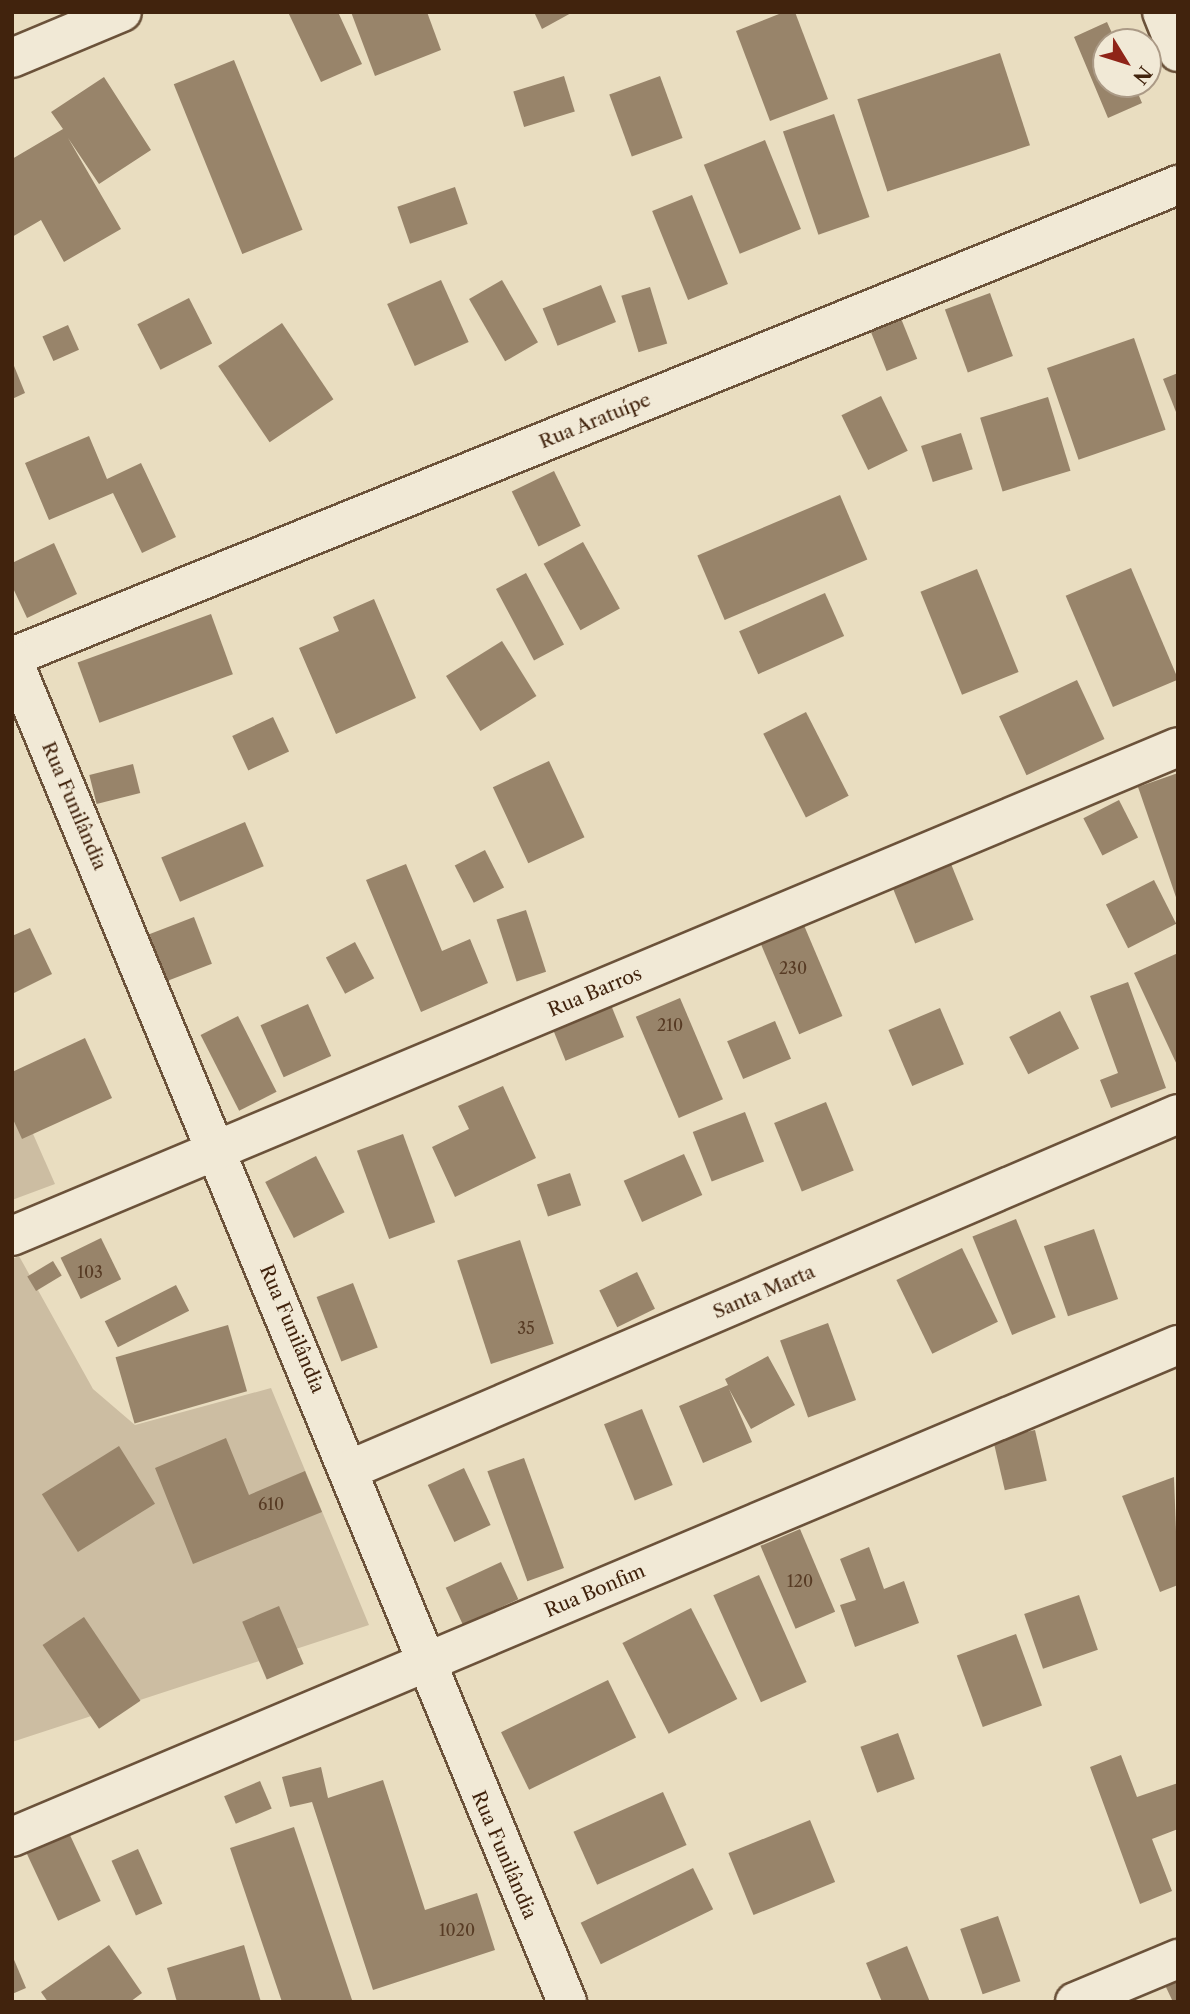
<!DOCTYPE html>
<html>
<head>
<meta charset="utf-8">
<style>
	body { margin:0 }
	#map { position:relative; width:1190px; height:2014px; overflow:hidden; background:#e9ddc0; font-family:"Libre Caslon Text",serif }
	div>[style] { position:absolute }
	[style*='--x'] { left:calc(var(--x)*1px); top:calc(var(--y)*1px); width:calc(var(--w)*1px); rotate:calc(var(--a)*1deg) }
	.green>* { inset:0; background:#ccbda2 }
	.building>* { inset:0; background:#98846a; transform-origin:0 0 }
	.roads { filter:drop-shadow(2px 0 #6b523a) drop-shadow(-2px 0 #6b523a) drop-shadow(0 2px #6b523a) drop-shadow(0 -2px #6b523a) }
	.minor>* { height:38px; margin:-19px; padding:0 19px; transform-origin:19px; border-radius:19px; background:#f1e9d6 }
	span { translate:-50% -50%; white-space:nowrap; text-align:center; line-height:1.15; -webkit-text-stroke:7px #f1e9d6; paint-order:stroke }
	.number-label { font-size:16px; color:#573b24 }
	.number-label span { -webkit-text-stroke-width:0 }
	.street-label { font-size:19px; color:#41230d }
	.frame { position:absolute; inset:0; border:14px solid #41230d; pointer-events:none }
	.north { position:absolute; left:1092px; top:28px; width:70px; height:70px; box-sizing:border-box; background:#f1e9d6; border:2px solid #ab9a86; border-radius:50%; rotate:128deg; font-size:19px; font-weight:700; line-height:28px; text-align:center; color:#41230d }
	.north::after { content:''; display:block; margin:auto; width:24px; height:32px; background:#8f2418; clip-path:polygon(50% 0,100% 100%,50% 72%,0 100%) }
</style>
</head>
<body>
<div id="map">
	<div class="green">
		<div style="clip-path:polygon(12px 1086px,55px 1184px,12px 1200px)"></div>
		<div style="clip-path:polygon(19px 1256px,93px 1389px,135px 1425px,271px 1388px,369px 1625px,12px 1742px,12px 1259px)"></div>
	</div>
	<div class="building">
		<div style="clip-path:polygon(288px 12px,338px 12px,362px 64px,321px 82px)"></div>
		<div style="clip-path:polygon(351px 12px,427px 12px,441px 50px,375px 76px)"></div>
		<div style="clip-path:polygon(534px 12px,573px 12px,542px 29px)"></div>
		<div style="clip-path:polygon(784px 12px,795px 12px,828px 99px,770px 121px,736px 31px)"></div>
		<div style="clip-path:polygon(1107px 22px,1116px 42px,1106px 42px,1106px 84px,1134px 84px,1142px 103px,1108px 118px,1074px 37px)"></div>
		<div style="left:1000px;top:53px;width:97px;height:150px;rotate:72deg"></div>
		<div style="left:234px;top:60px;width:183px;height:65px;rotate:68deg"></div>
		<div style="left:564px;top:76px;width:37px;height:53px;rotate:73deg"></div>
		<div style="left:660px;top:76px;width:66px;height:54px;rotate:70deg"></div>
		<div style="clip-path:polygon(104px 77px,151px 150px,99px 184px,68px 138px,121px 229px,64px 262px,41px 220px,12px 237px,12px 159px,63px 129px,51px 112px)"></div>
		<div style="left:834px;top:114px;width:109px;height:54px;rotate:71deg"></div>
		<div style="left:765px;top:140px;width:96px;height:66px;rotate:68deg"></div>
		<div style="left:455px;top:187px;width:39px;height:61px;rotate:71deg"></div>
		<div style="left:692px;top:195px;width:96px;height:43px;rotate:68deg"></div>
		<div style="left:441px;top:280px;width:68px;height:59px;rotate:66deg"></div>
		<div style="left:502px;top:280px;width:72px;height:38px;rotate:60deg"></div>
		<div style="left:601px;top:285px;width:40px;height:63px;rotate:68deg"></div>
		<div style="left:650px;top:287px;width:59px;height:30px;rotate:73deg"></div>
		<div style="left:990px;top:293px;width:67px;height:48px;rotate:70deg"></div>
		<div style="left:189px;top:298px;width:51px;height:58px;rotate:63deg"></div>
		<div style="left:900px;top:316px;width:46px;height:33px;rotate:68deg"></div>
		<div style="left:282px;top:323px;width:92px;height:77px;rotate:56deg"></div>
		<div style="left:68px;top:325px;width:27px;height:28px;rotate:66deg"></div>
		<div style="left:1134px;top:338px;width:97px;height:92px;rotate:71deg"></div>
		<div style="clip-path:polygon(12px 361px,25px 393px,12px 399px)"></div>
		<div style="clip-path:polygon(1178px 373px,1178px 417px,1163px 379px)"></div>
		<div style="left:881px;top:396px;width:61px;height:44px;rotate:64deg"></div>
		<div style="left:1048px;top:397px;width:77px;height:71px;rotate:73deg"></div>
		<div style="left:961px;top:433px;width:38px;height:42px;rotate:72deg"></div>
		<div style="clip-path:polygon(89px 436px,107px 479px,141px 463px,176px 537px,142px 553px,113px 493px,49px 520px,25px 463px)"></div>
		<div style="left:554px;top:471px;width:61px;height:47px;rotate:64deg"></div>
		<div style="left:840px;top:495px;width:70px;height:155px;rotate:67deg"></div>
		<div style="left:583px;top:542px;width:76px;height:45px;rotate:61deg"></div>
		<div style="clip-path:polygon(54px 543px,77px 594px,27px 618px,12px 586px,12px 563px)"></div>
		<div style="left:1131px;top:568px;width:121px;height:71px;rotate:67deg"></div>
		<div style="left:977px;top:569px;width:111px;height:61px;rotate:68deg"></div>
		<div style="left:526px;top:573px;width:81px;height:34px;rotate:62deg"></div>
		<div style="left:825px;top:593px;width:47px;height:94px;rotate:66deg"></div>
		<div style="clip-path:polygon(374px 599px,416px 698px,336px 734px,299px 648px,339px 631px,333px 617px)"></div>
		<div style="left:211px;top:614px;width:64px;height:142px;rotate:70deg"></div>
		<div style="left:502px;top:641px;width:65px;height:66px;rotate:58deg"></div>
		<div style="left:1077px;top:680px;width:65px;height:86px;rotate:65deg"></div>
		<div style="left:806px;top:712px;width:94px;height:48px;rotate:63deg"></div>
		<div style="left:273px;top:717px;width:38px;height:45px;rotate:65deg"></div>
		<div style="left:549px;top:761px;width:84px;height:62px;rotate:65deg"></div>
		<div style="left:133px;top:764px;width:30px;height:45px;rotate:76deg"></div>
		<div style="clip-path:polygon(1178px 773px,1178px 900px,1177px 900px,1138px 787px)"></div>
		<div style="left:1119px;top:800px;width:42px;height:40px;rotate:63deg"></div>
		<div style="left:245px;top:822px;width:48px;height:91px;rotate:67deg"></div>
		<div style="left:485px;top:850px;width:42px;height:34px;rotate:63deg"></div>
		<div style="left:947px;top:854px;width:71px;height:63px;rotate:68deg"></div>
		<div style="clip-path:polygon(406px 864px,442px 951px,470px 939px,488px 983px,421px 1012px,366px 880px)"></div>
		<div style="left:1154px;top:880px;width:49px;height:54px;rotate:63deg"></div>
		<div style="left:526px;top:910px;width:65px;height:31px;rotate:72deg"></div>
		<div style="left:194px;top:917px;width:50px;height:48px;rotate:69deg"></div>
		<div style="left:803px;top:923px;width:101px;height:47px;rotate:67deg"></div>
		<div style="clip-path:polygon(30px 928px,52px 974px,12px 994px,12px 936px)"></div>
		<div style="left:355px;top:942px;width:41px;height:33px;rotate:62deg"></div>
		<div style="clip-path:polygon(1178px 953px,1178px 1067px,1134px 973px)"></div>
		<div style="clip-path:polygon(1128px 982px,1166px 1088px,1111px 1108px,1100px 1080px,1118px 1073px,1090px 996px)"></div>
		<div style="left:680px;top:998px;width:110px;height:48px;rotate:67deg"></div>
		<div style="left:609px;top:1000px;width:40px;height:63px;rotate:68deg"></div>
		<div style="left:308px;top:1004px;width:57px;height:52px;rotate:66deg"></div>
		<div style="left:940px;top:1008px;width:61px;height:56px;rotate:67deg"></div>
		<div style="left:1060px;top:1011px;width:42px;height:57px;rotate:63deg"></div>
		<div style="left:238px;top:1016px;width:85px;height:42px;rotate:63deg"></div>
		<div style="left:775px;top:1021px;width:41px;height:52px;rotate:67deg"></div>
		<div style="clip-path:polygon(85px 1038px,112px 1098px,22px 1139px,12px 1117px,12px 1072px)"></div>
		<div style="clip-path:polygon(503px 1086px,536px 1158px,455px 1197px,432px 1147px,469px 1129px,458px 1106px)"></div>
		<div style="left:826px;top:1102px;width:74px;height:56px;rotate:68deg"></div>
		<div style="left:745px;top:1112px;width:53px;height:56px;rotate:69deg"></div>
		<div style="left:403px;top:1134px;width:94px;height:49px;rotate:70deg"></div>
		<div style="left:684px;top:1154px;width:45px;height:66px;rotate:66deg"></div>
		<div style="left:316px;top:1156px;width:63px;height:57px;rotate:63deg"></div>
		<div style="left:570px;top:1173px;width:34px;height:35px;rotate:71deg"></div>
		<div style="left:1016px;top:1219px;width:106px;height:47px;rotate:68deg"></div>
		<div style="left:1094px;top:1229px;width:74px;height:53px;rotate:71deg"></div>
		<div style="left:101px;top:1238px;width:46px;height:45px;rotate:64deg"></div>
		<div style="left:520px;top:1240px;width:109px;height:66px;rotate:72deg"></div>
		<div style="left:962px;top:1248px;width:82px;height:73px;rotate:64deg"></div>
		<div style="left:53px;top:1261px;width:17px;height:30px;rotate:59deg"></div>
		<div style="left:637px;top:1272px;width:41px;height:42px;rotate:64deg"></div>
		<div style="left:353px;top:1283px;width:69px;height:39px;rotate:69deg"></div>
		<div style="left:176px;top:1285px;width:29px;height:80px;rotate:63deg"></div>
		<div style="left:828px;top:1323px;width:82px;height:51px;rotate:70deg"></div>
		<div style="left:228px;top:1325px;width:69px;height:117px;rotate:74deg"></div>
		<div style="clip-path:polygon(768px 1356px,795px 1405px,751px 1429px,729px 1389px,752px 1442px,703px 1463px,679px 1406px,728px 1385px,725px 1379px)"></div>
		<div style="left:642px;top:1409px;width:82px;height:41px;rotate:68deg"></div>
		<div style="left:1035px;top:1430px;width:52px;height:43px;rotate:77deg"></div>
		<div style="clip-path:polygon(226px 1438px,249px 1495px,305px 1471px,322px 1512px,193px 1564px,155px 1468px)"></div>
		<div style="left:119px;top:1446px;width:68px;height:91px;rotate:58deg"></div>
		<div style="left:524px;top:1458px;width:117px;height:39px;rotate:70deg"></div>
		<div style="left:464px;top:1468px;width:63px;height:40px;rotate:65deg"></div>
		<div style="clip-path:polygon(1174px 1477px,1178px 1585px,1160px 1592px,1122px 1496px)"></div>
		<div style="left:800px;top:1529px;width:90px;height:43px;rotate:67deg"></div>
		<div style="clip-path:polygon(869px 1547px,884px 1589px,904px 1581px,919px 1623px,855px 1647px,840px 1605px,856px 1600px,840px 1559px)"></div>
		<div style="left:501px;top:1562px;width:41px;height:61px;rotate:65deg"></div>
		<div style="left:759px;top:1575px;width:117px;height:50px;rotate:66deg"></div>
		<div style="left:1079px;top:1595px;width:58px;height:58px;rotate:71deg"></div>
		<div style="left:279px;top:1606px;width:63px;height:40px;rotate:67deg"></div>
		<div style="left:691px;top:1608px;width:102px;height:77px;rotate:63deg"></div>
		<div style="left:84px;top:1617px;width:101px;height:50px;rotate:56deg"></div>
		<div style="left:1016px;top:1634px;width:76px;height:63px;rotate:70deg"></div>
		<div style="left:608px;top:1680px;width:64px;height:119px;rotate:64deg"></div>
		<div style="left:898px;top:1733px;width:49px;height:40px;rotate:70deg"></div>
		<div style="clip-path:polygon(1121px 1755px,1137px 1797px,1178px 1783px,1178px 1829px,1152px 1839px,1172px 1891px,1140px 1904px,1090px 1767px)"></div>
		<div style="clip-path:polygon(321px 1767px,328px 1798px,383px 1780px,425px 1910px,477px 1893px,495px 1950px,373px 1990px,312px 1802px,290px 1807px,282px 1777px)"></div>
		<div style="left:260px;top:1781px;width:30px;height:39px;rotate:67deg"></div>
		<div style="left:663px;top:1792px;width:58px;height:98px;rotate:66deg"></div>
		<div style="left:810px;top:1820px;width:67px;height:88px;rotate:68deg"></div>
		<div style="clip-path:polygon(294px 1827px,352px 2000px,346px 2002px,282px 2002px,230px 1848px)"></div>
		<div style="left:69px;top:1833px;width:75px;height:47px;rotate:65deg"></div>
		<div style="left:138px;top:1849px;width:60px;height:29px;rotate:66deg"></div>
		<div style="left:693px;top:1868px;width:46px;height:125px;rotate:64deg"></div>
		<div style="left:998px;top:1916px;width:69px;height:40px;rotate:71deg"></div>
		<div style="clip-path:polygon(109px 1945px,142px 1993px,130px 2002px,48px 2002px,41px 1992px)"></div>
		<div style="clip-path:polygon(244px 1945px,261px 2002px,177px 2002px,167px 1968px)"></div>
		<div style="clip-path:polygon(907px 1946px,930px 2002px,882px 2002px,866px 1963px)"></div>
		<div style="clip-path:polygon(12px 1955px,26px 1988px,12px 1994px)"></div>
		<div style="clip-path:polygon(1178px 1976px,1178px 2002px,1173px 2002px,1164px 1983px)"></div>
	</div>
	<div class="roads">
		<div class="minor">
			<div style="--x:1162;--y:12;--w:43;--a:68.2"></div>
			<div style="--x:12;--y:58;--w:119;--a:-22.7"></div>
			<div style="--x:12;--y:657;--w:1258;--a:-22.04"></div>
			<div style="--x:12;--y:658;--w:1454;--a:67.56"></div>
			<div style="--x:12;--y:1236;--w:1264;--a:-22.75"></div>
			<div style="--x:351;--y:1469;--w:900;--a:-23.23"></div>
			<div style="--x:12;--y:1837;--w:1266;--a:-22.88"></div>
			<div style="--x:1075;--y:2002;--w:112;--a:-22.7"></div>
		</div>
	</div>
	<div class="number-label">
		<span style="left:793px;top:968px">230</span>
		<span style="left:670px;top:1025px">210</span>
		<span style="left:90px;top:1272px">103</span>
		<span style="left:526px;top:1328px">35</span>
		<span style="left:271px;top:1504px">610</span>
		<span style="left:800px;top:1581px">120</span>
		<span style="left:457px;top:1930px">1020</span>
	</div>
	<div class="street-label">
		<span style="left:595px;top:421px;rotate:-22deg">Rua Aratuípe</span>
		<span style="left:74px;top:806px;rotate:67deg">Rua Funilândia</span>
		<span style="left:595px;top:992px;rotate:-23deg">Rua Barros</span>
		<span style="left:764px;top:1292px;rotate:-23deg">Santa Marta</span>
		<span style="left:292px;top:1329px;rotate:67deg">Rua Funilândia</span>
		<span style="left:595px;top:1591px;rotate:-23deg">Rua Bonfim</span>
		<span style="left:504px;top:1855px;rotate:67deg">Rua Funilândia</span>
	</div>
	<div class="frame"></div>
	<div class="north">N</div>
</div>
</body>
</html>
